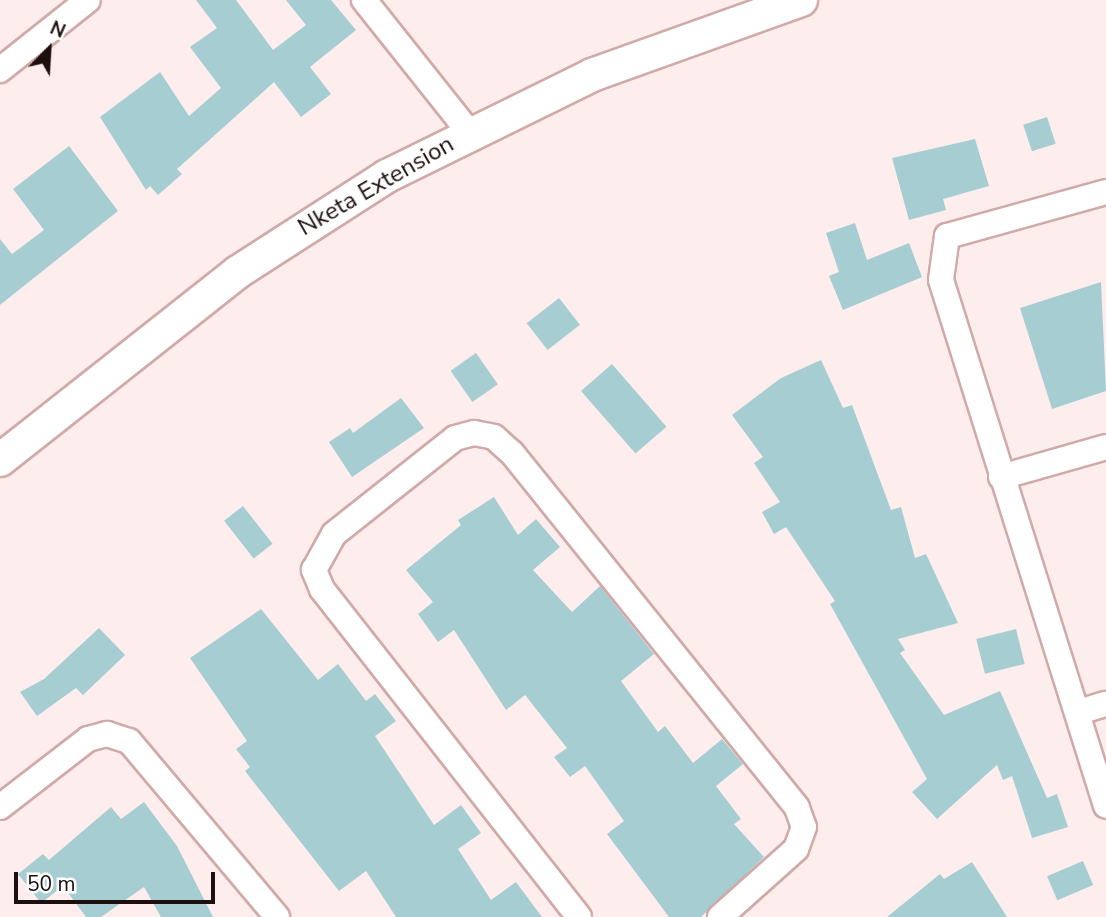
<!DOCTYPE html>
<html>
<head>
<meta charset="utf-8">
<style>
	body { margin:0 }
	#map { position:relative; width:1106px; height:917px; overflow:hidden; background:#fdedec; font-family:"Nunito Sans",sans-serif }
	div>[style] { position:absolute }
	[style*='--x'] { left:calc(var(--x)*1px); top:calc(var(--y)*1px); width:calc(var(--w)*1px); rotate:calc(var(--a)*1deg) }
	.building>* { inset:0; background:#a6ced2; transform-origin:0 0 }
	.roads { filter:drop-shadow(2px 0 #d0aaa8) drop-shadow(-2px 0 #d0aaa8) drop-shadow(0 2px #d0aaa8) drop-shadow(0 -2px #d0aaa8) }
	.minor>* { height:24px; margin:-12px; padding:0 12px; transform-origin:12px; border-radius:12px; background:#fff }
	.tertiary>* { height:32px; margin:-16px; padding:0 16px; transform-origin:16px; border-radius:16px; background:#fff }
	span { translate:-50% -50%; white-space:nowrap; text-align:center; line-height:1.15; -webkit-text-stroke:6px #fefefe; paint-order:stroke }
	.street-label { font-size:24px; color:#1c0f0e }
	.north { position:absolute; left:14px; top:14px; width:70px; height:70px; -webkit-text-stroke:5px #fefefe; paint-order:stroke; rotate:24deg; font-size:19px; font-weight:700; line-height:28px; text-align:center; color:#1c0f0e }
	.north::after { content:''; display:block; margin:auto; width:24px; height:32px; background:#1c0f0e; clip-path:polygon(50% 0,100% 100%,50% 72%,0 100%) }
	.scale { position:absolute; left:14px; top:872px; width:201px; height:32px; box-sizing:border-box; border:4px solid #1c0f0e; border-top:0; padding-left:9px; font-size:21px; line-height:24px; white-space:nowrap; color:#1c0f0e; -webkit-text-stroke:5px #fefefe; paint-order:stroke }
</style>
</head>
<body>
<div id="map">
	<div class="building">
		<div style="clip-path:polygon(196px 0,236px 0,273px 50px,306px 25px,286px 0,331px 0,356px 30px,310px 67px,331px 94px,301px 117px,274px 82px,177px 169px,182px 174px,158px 195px,150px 186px,146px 190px,100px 117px,160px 72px,189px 116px,221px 88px,190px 47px,217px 28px)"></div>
		<div style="left:1047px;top:117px;width:28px;height:25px;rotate:72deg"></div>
		<div style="clip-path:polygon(975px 139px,989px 186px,943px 199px,946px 210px,909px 220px,892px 158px)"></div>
		<div style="clip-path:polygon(69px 146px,118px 211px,0 305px,0 239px,12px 254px,44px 230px,13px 189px)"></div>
		<div style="clip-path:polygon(855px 223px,867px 260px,909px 243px,922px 277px,843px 310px,829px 276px,839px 272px,826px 233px)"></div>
		<div style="clip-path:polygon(1101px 282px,1106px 391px,1052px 409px,1020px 308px)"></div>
		<div style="left:559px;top:298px;width:34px;height:41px;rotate:52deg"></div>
		<div style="left:476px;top:353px;width:38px;height:31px;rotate:55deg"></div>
		<div style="clip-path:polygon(821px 360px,843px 408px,852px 405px,891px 510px,901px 507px,915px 558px,926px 554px,958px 623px,898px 639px,905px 650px,900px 653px,944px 715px,1000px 691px,1047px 798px,1057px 794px,1068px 827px,1032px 838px,1012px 776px,1003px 780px,997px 765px,937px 819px,912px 792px,927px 779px,830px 604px,835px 601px,786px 527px,774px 534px,762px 512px,780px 502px,754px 463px,763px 457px,732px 415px,781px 378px)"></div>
		<div style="left:612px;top:364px;width:83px;height:41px;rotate:49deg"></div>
		<div style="clip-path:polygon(401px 398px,424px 428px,352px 477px,329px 442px,350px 428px,353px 433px)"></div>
		<div style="clip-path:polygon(494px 497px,518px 535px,536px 519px,560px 547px,533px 570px,572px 612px,600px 586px,654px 654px,621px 681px,658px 732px,665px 726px,693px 763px,722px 739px,743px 764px,716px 786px,741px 819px,734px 824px,764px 857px,701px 917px,669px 917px,607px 834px,624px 821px,585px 766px,570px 777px,554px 757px,567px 748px,525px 695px,506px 710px,454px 630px,438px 642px,418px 614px,433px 602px,406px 570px,461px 525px,458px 520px)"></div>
		<div style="left:243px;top:506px;width:48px;height:24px;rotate:52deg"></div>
		<div style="clip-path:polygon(261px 609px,318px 680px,338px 664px,366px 701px,375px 694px,396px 721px,375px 736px,434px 825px,461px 805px,481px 833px,458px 849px,491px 900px,516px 882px,542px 917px,396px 917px,366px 871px,339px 891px,245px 771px,250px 767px,236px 749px,247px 741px,190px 658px)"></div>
		<div style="clip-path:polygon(99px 628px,125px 655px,83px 695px,76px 688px,37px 716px,20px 692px,44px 679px)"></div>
		<div style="left:1016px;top:629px;width:36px;height:41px;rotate:76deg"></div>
		<div style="clip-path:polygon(144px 802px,177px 846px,213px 917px,161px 917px,144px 887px,101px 917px,86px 917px,63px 886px,41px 903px,18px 874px,43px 854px,49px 860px,111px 807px,121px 819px)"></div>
		<div style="left:1083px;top:861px;width:26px;height:39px;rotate:67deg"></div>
		<div style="clip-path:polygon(972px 862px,1007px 917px,887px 917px,940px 874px,944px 879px)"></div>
	</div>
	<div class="roads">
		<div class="minor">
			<div style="--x:364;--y:0;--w:169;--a:51.5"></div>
			<div style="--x:0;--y:70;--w:112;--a:-38.5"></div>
			<div style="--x:1106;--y:192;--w:165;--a:164.5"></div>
			<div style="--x:947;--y:236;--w:44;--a:97.8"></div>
			<div style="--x:941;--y:280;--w:551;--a:72.58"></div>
			<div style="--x:1001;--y:477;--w:109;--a:-15.9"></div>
			<div style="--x:1079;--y:712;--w:28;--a:-17"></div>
			<div style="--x:0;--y:807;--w:111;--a:-37.7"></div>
			<div style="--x:88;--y:739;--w:20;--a:-15"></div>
			<div style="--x:107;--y:734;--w:23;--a:18"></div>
			<div style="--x:129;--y:741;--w:230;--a:49.9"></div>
			<div style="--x:579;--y:917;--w:417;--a:-128.1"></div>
			<div style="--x:322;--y:589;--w:21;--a:-113"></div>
			<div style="--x:314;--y:570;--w:41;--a:-60.9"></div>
			<div style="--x:334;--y:534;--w:154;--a:-38.4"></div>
			<div style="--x:455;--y:438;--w:20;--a:-15"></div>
			<div style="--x:474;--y:433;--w:20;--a:11"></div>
			<div style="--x:494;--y:437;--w:24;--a:42"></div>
			<div style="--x:512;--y:453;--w:455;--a:51.2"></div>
			<div style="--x:797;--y:808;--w:20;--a:70"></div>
			<div style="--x:804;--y:827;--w:23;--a:110"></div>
			<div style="--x:796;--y:849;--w:102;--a:138.2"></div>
		</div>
		<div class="tertiary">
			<div style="--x:0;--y:460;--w:303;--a:-38.3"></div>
			<div style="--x:238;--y:272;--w:177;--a:-32.8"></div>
			<div style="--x:387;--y:176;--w:229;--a:-26.2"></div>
			<div style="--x:592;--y:75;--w:222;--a:-19.7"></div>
		</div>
	</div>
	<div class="street-label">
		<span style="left:376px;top:186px;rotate:-30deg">Nketa Extension</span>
	</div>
	<div class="north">N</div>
	<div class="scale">50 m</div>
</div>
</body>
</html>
